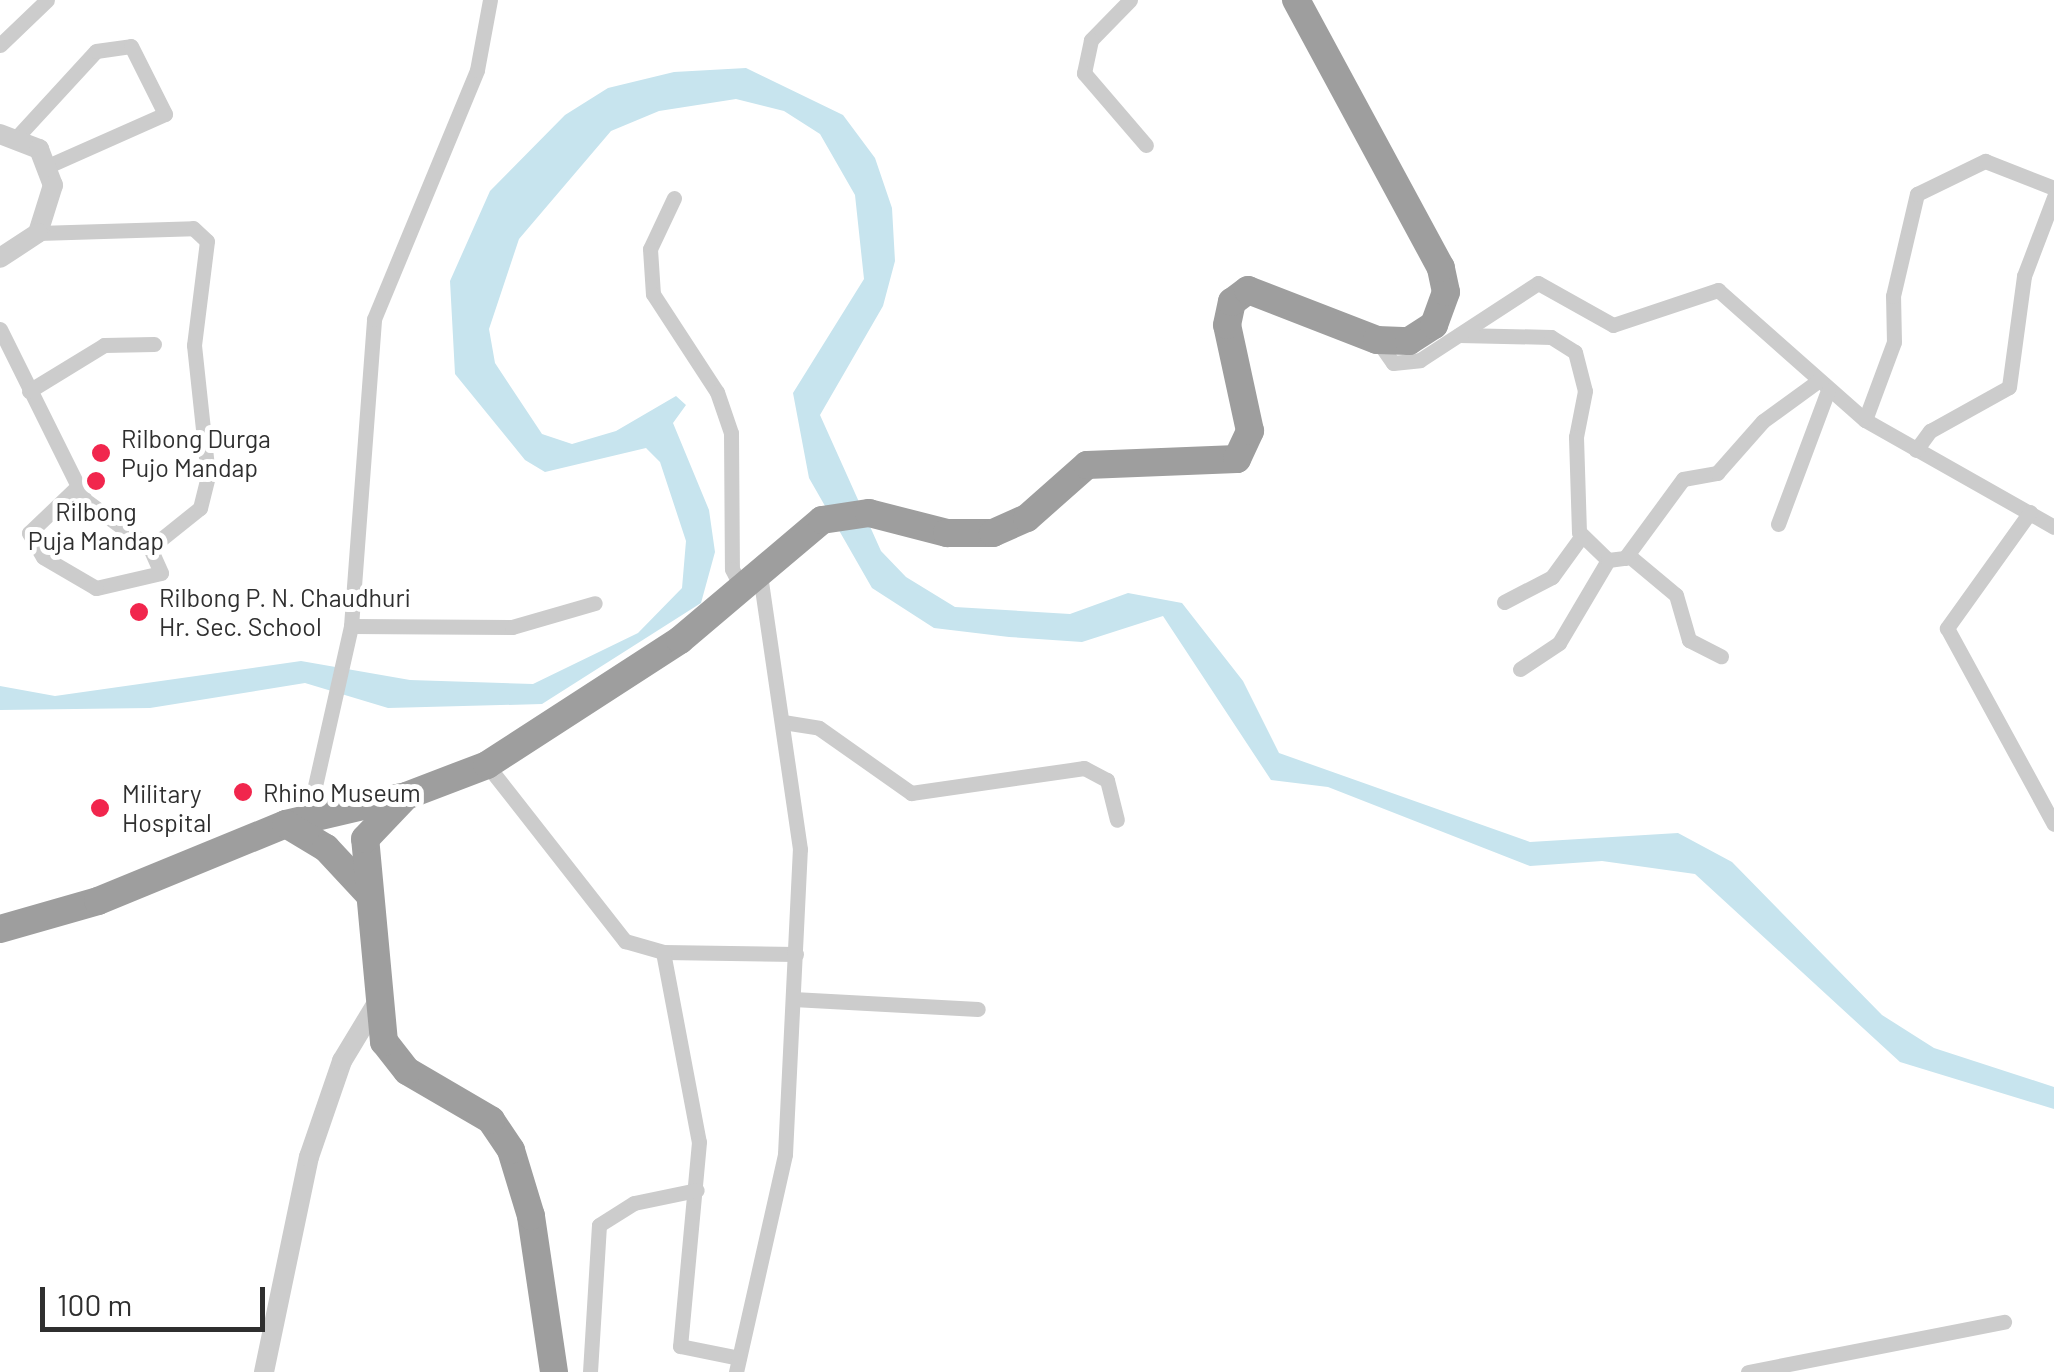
<!DOCTYPE html>
<html>
<head>
<meta charset="utf-8">
<style>
	body { margin:0 }
	#map { position:relative; width:2054px; height:1372px; overflow:hidden; background:#fff; font-family:Barlow,sans-serif }
	div>[style] { position:absolute }
	[style*='--x'] { left:calc(var(--x)*1px); top:calc(var(--y)*1px); width:calc(var(--w)*1px); rotate:calc(var(--a)*1deg) }
	.water>* { inset:0; background:#c7e4ee }
	.minor>* { height:15px; margin:-7.5px; padding:0 7.5px; transform-origin:7.5px; border-radius:7.5px; background:#ccc }
	.tertiary>* { height:20px; margin:-10px; padding:0 10px; transform-origin:10px; border-radius:10px; background:#ccc }
	.trunk>* { height:28px; margin:-14px; padding:0 14px; transform-origin:14px; border-radius:14px; background:#9e9e9e }
	.dots>* { width:28px; height:28px; translate:-50% -50%; box-sizing:border-box; border:5px solid #fff; border-radius:50% }
	span { translate:-50% -50%; white-space:nowrap; text-align:center; line-height:1.15; -webkit-text-stroke:10px #fff; paint-order:stroke }
	.poi-label { font-size:25px; color:#2f2f2f }
	.left { translate:0 -50%; text-align:left }
	.scale { position:absolute; left:40px; top:1287px; width:225px; height:45px; box-sizing:border-box; border:5px solid #2f2f2f; border-top:0; padding-left:12px; font-size:30px; line-height:35px; white-space:nowrap; color:#2f2f2f; -webkit-text-stroke:8px #fff; paint-order:stroke }
</style>
</head>
<body>
<div id="map">
	<div class="water">
		<div style="clip-path:polygon(746px 68px,843px 115px,875px 158px,892px 208px,895px 261px,883px 306px,820px 415px,881px 551px,906px 577px,955px 607px,1070px 614px,1128px 593px,1182px 603px,1243px 681px,1279px 753px,1530px 842px,1678px 833px,1732px 862px,1882px 1015px,1934px 1048px,2054px 1087px,2054px 1109px,1900px 1062px,1695px 874px,1602px 861px,1530px 866px,1328px 787px,1271px 780px,1163px 616px,1082px 642px,1009px 637px,934px 628px,872px 588px,809px 478px,793px 393px,864px 279px,855px 195px,820px 134px,784px 111px,736px 99px,659px 111px,611px 131px,519px 239px,489px 329px,495px 363px,542px 434px,572px 444px,616px 431px,676px 396px,686px 405px,673px 423px,709px 510px,715px 552px,701px 603px,542px 704px,388px 708px,305px 683px,150px 708px,0 710px,0 686px,55px 696px,301px 661px,410px 680px,533px 684px,638px 633px,682px 588px,686px 541px,660px 462px,646px 448px,545px 472px,525px 460px,455px 374px,450px 281px,490px 191px,565px 115px,608px 88px,674px 72px)"></div>
	</div>
	<div class="minor">
		<div style="--x:1130;--y:0;--w:56;--a:134.3"></div>
		<div style="--x:1091;--y:40;--w:34;--a:102"></div>
		<div style="--x:1084;--y:73;--w:95;--a:49.3"></div>
		<div style="--x:0;--y:45;--w:65;--a:-43.8"></div>
		<div style="--x:16;--y:138;--w:118;--a:-47.4"></div>
		<div style="--x:96;--y:51;--w:35;--a:-8"></div>
		<div style="--x:131;--y:46;--w:76;--a:63.4"></div>
		<div style="--x:165;--y:114;--w:126;--a:156.1"></div>
		<div style="--x:674;--y:198;--w:56;--a:115.2"></div>
		<div style="--x:650;--y:249;--w:45;--a:86.2"></div>
		<div style="--x:653;--y:294;--w:117;--a:56.9"></div>
		<div style="--x:717;--y:392;--w:43;--a:71.1"></div>
		<div style="--x:731;--y:433;--w:136;--a:89.6"></div>
		<div style="--x:732;--y:569;--w:25;--a:63"></div>
		<div style="--x:38;--y:233;--w:155;--a:-1.8"></div>
		<div style="--x:193;--y:228;--w:19;--a:43"></div>
		<div style="--x:207;--y:241;--w:105;--a:97.1"></div>
		<div style="--x:194;--y:345;--w:132;--a:83.9"></div>
		<div style="--x:208;--y:476;--w:33;--a:104"></div>
		<div style="--x:200;--y:508;--w:64;--a:141.3"></div>
		<div style="--x:150;--y:548;--w:27;--a:66"></div>
		<div style="--x:161;--y:573;--w:67;--a:167"></div>
		<div style="--x:96;--y:588;--w:61;--a:-149.7"></div>
		<div style="--x:43;--y:557;--w:28;--a:-120"></div>
		<div style="--x:29;--y:533;--w:66;--a:-43.8"></div>
		<div style="--x:0;--y:329;--w:191;--a:63.6"></div>
		<div style="--x:85;--y:500;--w:81;--a:36.4"></div>
		<div style="--x:1459;--y:335;--w:92;--a:1.2"></div>
		<div style="--x:1551;--y:337;--w:28;--a:32"></div>
		<div style="--x:1575;--y:352;--w:40;--a:75.6"></div>
		<div style="--x:1585;--y:391;--w:47;--a:101.1"></div>
		<div style="--x:1576;--y:437;--w:95;--a:88.2"></div>
		<div style="--x:1579;--y:532;--w:40;--a:44"></div>
		<div style="--x:1377;--y:340;--w:28;--a:55"></div>
		<div style="--x:1393;--y:363;--w:27;--a:-6"></div>
		<div style="--x:1420;--y:360;--w:141;--a:-33.1"></div>
		<div style="--x:1538;--y:283;--w:86;--a:29.2"></div>
		<div style="--x:1613;--y:325;--w:111;--a:-18.4"></div>
		<div style="--x:1718;--y:290;--w:196;--a:41.5"></div>
		<div style="--x:1865;--y:420;--w:217;--a:29.5"></div>
		<div style="--x:29;--y:391;--w:88;--a:-31.5"></div>
		<div style="--x:104;--y:345;--w:50;--a:-1.1"></div>
		<div style="--x:1865;--y:420;--w:83;--a:-69.6"></div>
		<div style="--x:1894;--y:342;--w:46;--a:-91.2"></div>
		<div style="--x:1893;--y:296;--w:105;--a:-76.8"></div>
		<div style="--x:1917;--y:194;--w:76;--a:-25.9"></div>
		<div style="--x:1985;--y:161;--w:74;--a:21.4"></div>
		<div style="--x:1916;--y:450;--w:24;--a:-54"></div>
		<div style="--x:1930;--y:431;--w:90;--a:-29.1"></div>
		<div style="--x:2009;--y:387;--w:112;--a:-82.3"></div>
		<div style="--x:2024;--y:276;--w:85;--a:-69.2"></div>
		<div style="--x:2030;--y:512;--w:143;--a:125.6"></div>
		<div style="--x:1947;--y:628;--w:223;--a:61.4"></div>
		<div style="--x:1778;--y:524;--w:143;--a:-69.5"></div>
		<div style="--x:1628;--y:555;--w:62;--a:39.8"></div>
		<div style="--x:1676;--y:595;--w:47;--a:73.9"></div>
		<div style="--x:1689;--y:640;--w:36;--a:27"></div>
		<div style="--x:1504;--y:602;--w:54;--a:-27.5"></div>
		<div style="--x:1552;--y:577;--w:49;--a:-54.1"></div>
		<div style="--x:351;--y:626;--w:161;--a:0.4"></div>
		<div style="--x:512;--y:627;--w:86;--a:-16.1"></div>
		<div style="--x:1520;--y:669;--w:47;--a:-33.7"></div>
		<div style="--x:1559;--y:643;--w:96;--a:-59.4"></div>
		<div style="--x:1608;--y:560;--w:17;--a:-7"></div>
		<div style="--x:1625;--y:558;--w:98;--a:-53.7"></div>
		<div style="--x:1683;--y:479;--w:35;--a:-10"></div>
		<div style="--x:1717;--y:473;--w:69;--a:-48.5"></div>
		<div style="--x:1763;--y:421;--w:68;--a:-36"></div>
		<div style="--x:783;--y:722;--w:36;--a:9"></div>
		<div style="--x:819;--y:728;--w:113;--a:35.2"></div>
		<div style="--x:911;--y:793;--w:175;--a:-8.2"></div>
		<div style="--x:1084;--y:768;--w:26;--a:28"></div>
		<div style="--x:1107;--y:780;--w:41;--a:76"></div>
		<div style="--x:487;--y:765;--w:224;--a:51.9"></div>
		<div style="--x:625;--y:941;--w:40;--a:16"></div>
		<div style="--x:663;--y:952;--w:133;--a:0.9"></div>
		<div style="--x:308;--y:817;--w:196;--a:-77.3"></div>
		<div style="--x:351;--y:626;--w:308;--a:-85.7"></div>
		<div style="--x:374;--y:319;--w:269;--a:-67.5"></div>
		<div style="--x:477;--y:70;--w:71;--a:-79.5"></div>
		<div style="--x:663;--y:952;--w:193;--a:79.3"></div>
		<div style="--x:699;--y:1142;--w:205;--a:95.3"></div>
		<div style="--x:680;--y:1346;--w:60;--a:11.5"></div>
		<div style="--x:793;--y:999;--w:185;--a:3.1"></div>
		<div style="--x:590;--y:1372;--w:147;--a:-86.5"></div>
		<div style="--x:599;--y:1225;--w:41;--a:-32.2"></div>
		<div style="--x:634;--y:1203;--w:64;--a:-11.7"></div>
		<div style="--x:736;--y:1372;--w:223;--a:-77.3"></div>
		<div style="--x:785;--y:1154;--w:305;--a:-87.2"></div>
		<div style="--x:800;--y:849;--w:276;--a:-98.3"></div>
		<div style="--x:1748;--y:1372;--w:261;--a:-11.1"></div>
	</div>
	<div class="tertiary">
		<div style="--x:0;--y:134;--w:42;--a:21"></div>
		<div style="--x:39;--y:149;--w:39;--a:69"></div>
		<div style="--x:53;--y:185;--w:50;--a:107.4"></div>
		<div style="--x:38;--y:233;--w:45;--a:146.7"></div>
		<div style="--x:264;--y:1372;--w:220;--a:-78.2"></div>
		<div style="--x:309;--y:1157;--w:102;--a:-71"></div>
		<div style="--x:342;--y:1061;--w:74;--a:-58.9"></div>
	</div>
	<div class="trunk">
		<div style="--x:286;--y:824;--w:118;--a:-13.2"></div>
		<div style="--x:0;--y:929;--w:102;--a:-15.9"></div>
		<div style="--x:98;--y:901;--w:203;--a:-22.3"></div>
		<div style="--x:286;--y:824;--w:47;--a:31"></div>
		<div style="--x:326;--y:848;--w:60;--a:47"></div>
		<div style="--x:554;--y:1372;--w:158;--a:-98.4"></div>
		<div style="--x:531;--y:1216;--w:69;--a:-106.9"></div>
		<div style="--x:511;--y:1150;--w:36;--a:-124"></div>
		<div style="--x:491;--y:1120;--w:97;--a:-149.7"></div>
		<div style="--x:407;--y:1071;--w:37;--a:-128"></div>
		<div style="--x:384;--y:1042;--w:204;--a:-95.3"></div>
		<div style="--x:365;--y:839;--w:59;--a:-46.4"></div>
		<div style="--x:406;--y:796;--w:87;--a:-20.9"></div>
		<div style="--x:487;--y:765;--w:230;--a:-32.9"></div>
		<div style="--x:680;--y:640;--w:186;--a:-40.2"></div>
		<div style="--x:822;--y:520;--w:48;--a:-8.5"></div>
		<div style="--x:869;--y:513;--w:81;--a:14.4"></div>
		<div style="--x:947;--y:533;--w:46;--a:0"></div>
		<div style="--x:993;--y:533;--w:37;--a:-24"></div>
		<div style="--x:1027;--y:518;--w:80;--a:-41.5"></div>
		<div style="--x:1087;--y:465;--w:150;--a:-2.3"></div>
		<div style="--x:1237;--y:459;--w:31;--a:-65"></div>
		<div style="--x:1250;--y:431;--w:108;--a:-102.2"></div>
		<div style="--x:1227;--y:325;--w:24;--a:-78"></div>
		<div style="--x:1232;--y:302;--w:20;--a:-37"></div>
		<div style="--x:1248;--y:290;--w:138;--a:21.2"></div>
		<div style="--x:1377;--y:340;--w:32;--a:2"></div>
		<div style="--x:1409;--y:341;--w:30;--a:-33"></div>
		<div style="--x:1434;--y:325;--w:35;--a:-70"></div>
		<div style="--x:1446;--y:292;--w:25;--a:-102"></div>
		<div style="--x:1441;--y:268;--w:305;--a:-118.4"></div>
	</div>
	<div class="dots">
		<div style="left:101px;top:453px;background:#f1264d"></div>
		<div style="left:96px;top:481px;background:#f1264d"></div>
		<div style="left:139px;top:612px;background:#f1264d"></div>
		<div style="left:243px;top:792px;background:#f1264d"></div>
		<div style="left:100px;top:808px;background:#f1264d"></div>
	</div>
	<div class="poi-label">
		<span class="left" style="left:121px;top:453px">Rilbong Durga<br>Pujo Mandap</span>
		<span style="left:96px;top:526px">Rilbong<br>Puja Mandap</span>
		<span class="left" style="left:159px;top:612px">Rilbong P. N. Chaudhuri<br>Hr. Sec. School</span>
		<span class="left" style="left:263px;top:792px">Rhino Museum</span>
		<span class="left" style="left:122px;top:808px">Military<br>Hospital</span>
	</div>
	<div class="scale">100 m</div>
</div>
</body>
</html>
